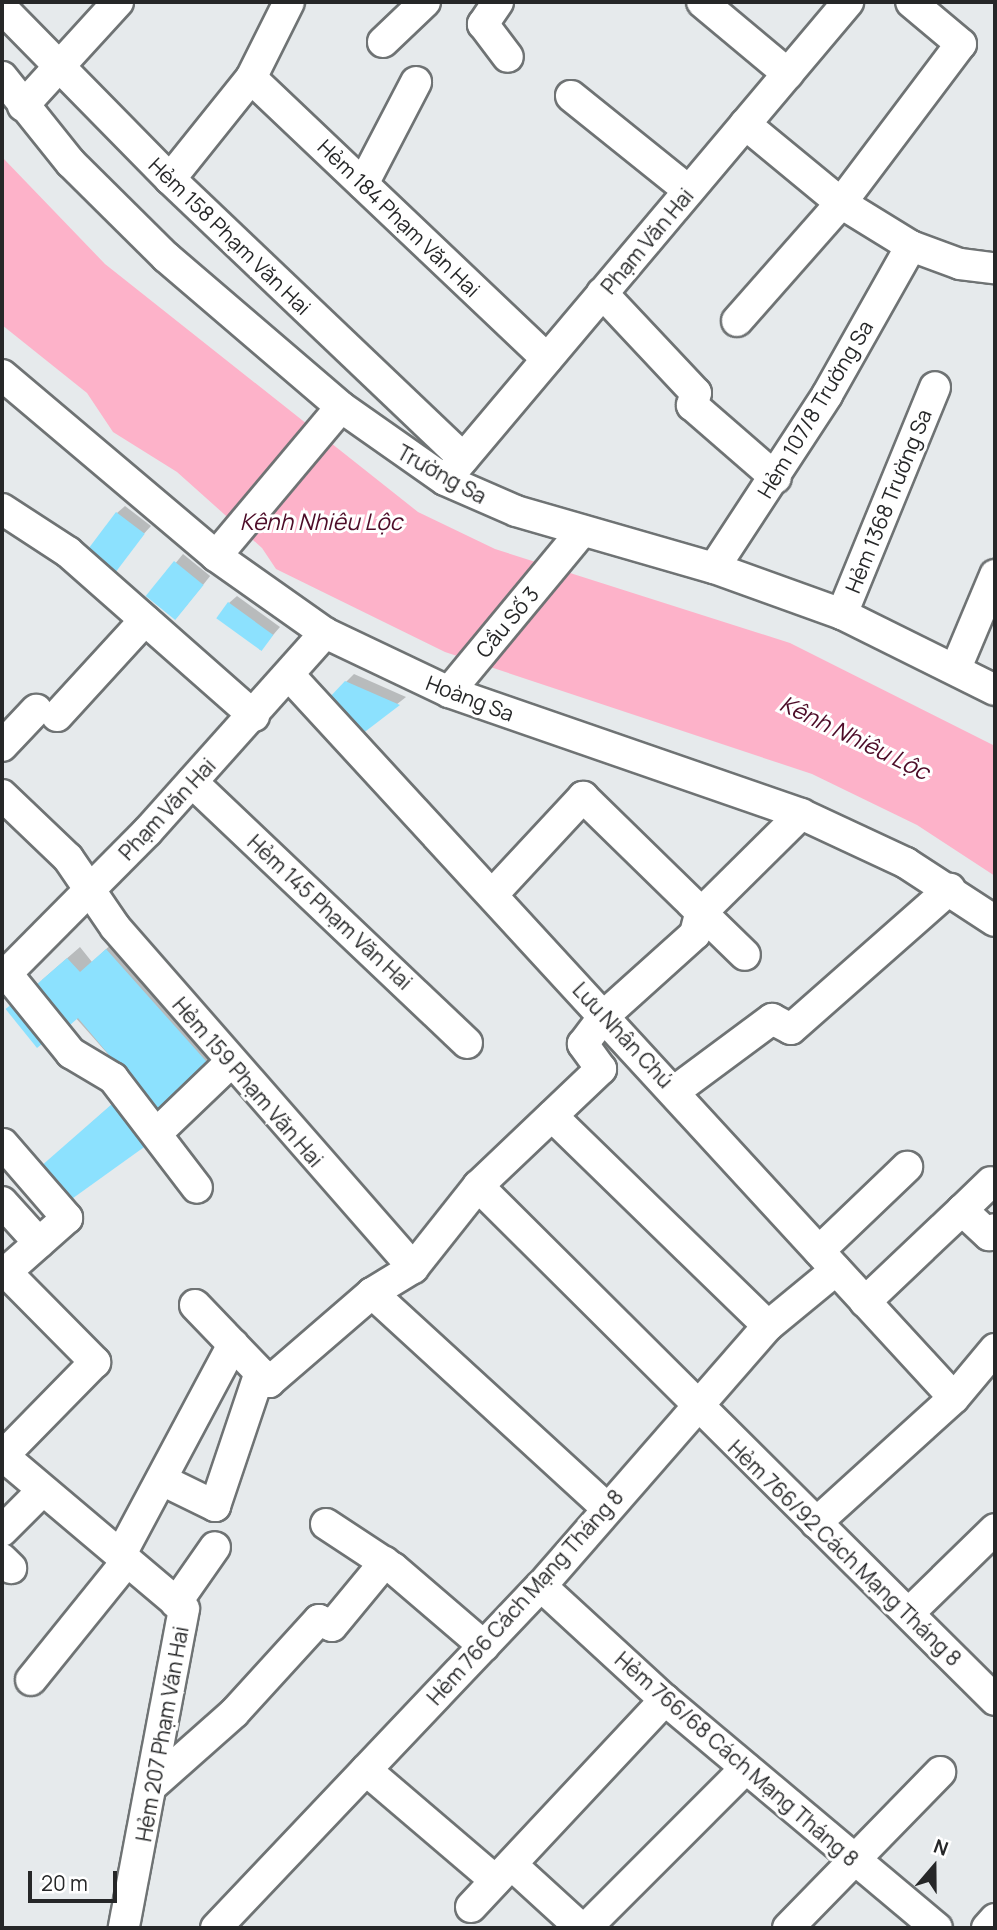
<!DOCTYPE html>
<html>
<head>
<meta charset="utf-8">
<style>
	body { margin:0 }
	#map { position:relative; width:997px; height:1930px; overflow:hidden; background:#e6eaec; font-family:Manrope,sans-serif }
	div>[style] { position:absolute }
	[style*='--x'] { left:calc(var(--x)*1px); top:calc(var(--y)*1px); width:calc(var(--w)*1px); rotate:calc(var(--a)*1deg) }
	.water>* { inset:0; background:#fdb2c9 }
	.shadow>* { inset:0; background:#0003; transform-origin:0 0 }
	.building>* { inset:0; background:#8ce1fe; transform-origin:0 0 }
	.roads { filter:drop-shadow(2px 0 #6f7374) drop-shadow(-2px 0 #6f7374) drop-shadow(0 2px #6f7374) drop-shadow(0 -2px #6f7374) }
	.minor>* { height:30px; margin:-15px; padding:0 15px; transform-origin:15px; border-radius:15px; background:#fff }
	span { translate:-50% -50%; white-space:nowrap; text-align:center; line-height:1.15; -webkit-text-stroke:6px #fff; paint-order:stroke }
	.street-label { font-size:21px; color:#262728 }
	.water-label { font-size:23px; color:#4d0c28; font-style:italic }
	.frame { position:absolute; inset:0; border:4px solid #262728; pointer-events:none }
	.north { position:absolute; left:899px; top:1832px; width:70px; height:70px; -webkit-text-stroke:5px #fff; paint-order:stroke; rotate:20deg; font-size:19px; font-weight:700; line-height:28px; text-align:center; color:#262728 }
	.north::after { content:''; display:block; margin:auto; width:24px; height:32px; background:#262728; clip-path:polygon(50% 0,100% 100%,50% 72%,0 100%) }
	.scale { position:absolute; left:28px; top:1871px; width:89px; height:32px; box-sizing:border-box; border:4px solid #262728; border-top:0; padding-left:9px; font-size:21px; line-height:24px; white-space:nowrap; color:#262728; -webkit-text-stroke:5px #fff; paint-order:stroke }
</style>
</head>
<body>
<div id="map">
	<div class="water">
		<div style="clip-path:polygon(2px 157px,105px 264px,418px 512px,495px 549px,790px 643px,995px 746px,995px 876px,917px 825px,812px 774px,445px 652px,276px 569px,262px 548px,177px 472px,113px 432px,87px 393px,2px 325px)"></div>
	</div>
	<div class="shadow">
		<div style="clip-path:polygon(125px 506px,151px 526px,117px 563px,117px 513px)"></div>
		<div style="left:183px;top:554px;width:35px;height:54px;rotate:39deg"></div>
		<div style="clip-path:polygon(237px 596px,280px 627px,260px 650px,229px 603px)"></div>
		<div style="clip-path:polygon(354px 674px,406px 697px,362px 732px,346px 682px)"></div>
		<div style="clip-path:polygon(128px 929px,224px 1057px,163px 1116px,42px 980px,80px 947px,92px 962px)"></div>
		<div style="clip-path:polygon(125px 1093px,158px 1132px,54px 1156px)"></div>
	</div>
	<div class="building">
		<div style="left:116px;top:512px;width:36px;height:50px;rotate:37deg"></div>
		<div style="left:174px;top:561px;width:38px;height:45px;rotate:39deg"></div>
		<div style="left:228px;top:602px;width:56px;height:20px;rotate:36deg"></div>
		<div style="clip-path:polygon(345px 681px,400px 705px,362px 734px,328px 699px)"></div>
		<div style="clip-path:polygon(106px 949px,214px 1070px,163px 1119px,78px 1018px,61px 1033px,28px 992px,67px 958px,80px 972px)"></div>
		<div style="left:18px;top:999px;width:50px;height:16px;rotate:51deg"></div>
		<div style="clip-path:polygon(112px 1104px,147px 1145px,69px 1201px,40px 1167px)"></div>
	</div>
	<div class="roads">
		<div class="minor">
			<div style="--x:498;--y:2;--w:27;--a:124"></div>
			<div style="--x:483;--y:24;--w:41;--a:52.9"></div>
			<div style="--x:702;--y:2;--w:112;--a:39.9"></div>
			<div style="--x:2;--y:8;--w:240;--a:45.5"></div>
			<div style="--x:170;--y:179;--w:405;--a:43.6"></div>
			<div style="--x:383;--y:42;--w:58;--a:-43.6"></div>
			<div style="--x:2;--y:77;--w:110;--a:51.3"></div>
			<div style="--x:71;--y:163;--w:134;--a:44.7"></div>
			<div style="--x:166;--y:257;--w:230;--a:40.6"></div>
			<div style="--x:341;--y:407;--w:127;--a:35.1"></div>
			<div style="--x:445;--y:480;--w:77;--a:23.6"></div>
			<div style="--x:516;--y:511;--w:206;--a:16.1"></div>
			<div style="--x:714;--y:568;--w:136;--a:19.8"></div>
			<div style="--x:842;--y:614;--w:171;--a:26.4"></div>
			<div style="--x:251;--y:78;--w:408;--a:43.5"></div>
			<div style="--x:571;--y:96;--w:151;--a:38.8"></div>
			<div style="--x:23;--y:106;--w:141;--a:-47.6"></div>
			<div style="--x:745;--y:124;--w:124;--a:39.5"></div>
			<div style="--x:841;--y:203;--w:82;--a:31.6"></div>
			<div style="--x:911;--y:246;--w:52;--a:20.2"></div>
			<div style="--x:960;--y:264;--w:35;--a:7"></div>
			<div style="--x:170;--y:179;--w:129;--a:-51.3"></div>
			<div style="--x:251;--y:78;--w:85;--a:-63.4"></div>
			<div style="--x:363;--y:184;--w:115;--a:-62.5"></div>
			<div style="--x:602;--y:293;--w:137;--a:46.8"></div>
			<div style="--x:696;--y:393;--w:13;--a:108"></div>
			<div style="--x:692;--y:405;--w:111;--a:41"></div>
			<div style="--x:737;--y:321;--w:157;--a:-48.6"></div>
			<div style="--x:841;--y:203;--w:199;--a:-53"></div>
			<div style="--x:961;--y:44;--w:65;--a:-140"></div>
			<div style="--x:2;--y:375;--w:280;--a:40.2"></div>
			<div style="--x:216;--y:556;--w:133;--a:35.2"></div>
			<div style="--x:325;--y:633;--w:137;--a:25.4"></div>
			<div style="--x:449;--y:692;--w:373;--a:19.1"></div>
			<div style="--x:801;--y:814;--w:116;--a:25"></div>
			<div style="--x:906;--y:863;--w:106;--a:33.1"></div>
			<div style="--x:452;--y:472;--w:615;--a:-49.88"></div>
			<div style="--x:2;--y:509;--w:79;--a:33.1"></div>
			<div style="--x:68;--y:552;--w:248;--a:41.4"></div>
			<div style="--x:216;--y:556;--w:194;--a:-50"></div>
			<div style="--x:714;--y:568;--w:207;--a:-56.8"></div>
			<div style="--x:827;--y:395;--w:171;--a:-60.6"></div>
			<div style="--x:842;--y:614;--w:245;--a:-67.7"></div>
			<div style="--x:956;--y:668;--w:101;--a:-67.2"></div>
			<div style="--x:289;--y:675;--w:982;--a:47.39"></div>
			<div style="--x:449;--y:692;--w:209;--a:-50.4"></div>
			<div style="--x:57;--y:716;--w:130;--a:-47.5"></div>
			<div style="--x:2;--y:746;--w:50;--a:-46.6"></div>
			<div style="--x:192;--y:782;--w:379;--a:43.5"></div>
			<div style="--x:2;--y:795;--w:91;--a:43.7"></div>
			<div style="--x:68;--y:858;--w:83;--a:55.7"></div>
			<div style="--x:115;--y:927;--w:453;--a:48.8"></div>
			<div style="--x:492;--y:895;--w:134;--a:-47.1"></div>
			<div style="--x:583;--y:797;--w:226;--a:44.3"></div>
			<div style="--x:7;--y:974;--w:102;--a:51"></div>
			<div style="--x:71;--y:1053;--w:49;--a:30.8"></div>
			<div style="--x:113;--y:1078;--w:138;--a:52.6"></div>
			<div style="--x:2;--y:978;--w:206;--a:-45.2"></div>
			<div style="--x:147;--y:832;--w:267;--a:-48.2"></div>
			<div style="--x:675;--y:1091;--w:121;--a:-36.6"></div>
			<div style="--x:772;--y:1019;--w:21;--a:28"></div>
			<div style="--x:791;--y:1029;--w:212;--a:-41.4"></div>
			<div style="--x:552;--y:1116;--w:301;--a:44.2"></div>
			<div style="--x:159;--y:1131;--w:98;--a:-43.8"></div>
			<div style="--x:3;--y:1144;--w:98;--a:49.1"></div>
			<div style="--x:67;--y:1218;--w:81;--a:138.5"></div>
			<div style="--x:6;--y:1272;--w:127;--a:45.3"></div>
			<div style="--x:95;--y:1362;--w:132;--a:134.4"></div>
			<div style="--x:478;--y:1186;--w:729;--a:44.83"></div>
			<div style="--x:2;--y:1202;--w:55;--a:47.9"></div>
			<div style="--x:962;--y:1210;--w:40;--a:-44"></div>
			<div style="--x:819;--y:1251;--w:122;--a:-43.7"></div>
			<div style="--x:372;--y:1293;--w:319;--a:42.5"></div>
			<div style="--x:865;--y:1302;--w:134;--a:-43.5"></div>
			<div style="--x:962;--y:1210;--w:37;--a:43"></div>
			<div style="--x:989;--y:1235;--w:8;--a:-45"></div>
			<div style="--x:195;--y:1305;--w:107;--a:46.1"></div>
			<div style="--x:269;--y:1382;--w:136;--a:-40.8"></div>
			<div style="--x:372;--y:1293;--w:48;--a:-31.4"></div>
			<div style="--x:413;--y:1268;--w:105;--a:-51.6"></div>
			<div style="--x:478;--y:1186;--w:170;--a:-43.6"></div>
			<div style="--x:601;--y:1069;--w:31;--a:-126"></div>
			<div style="--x:583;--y:1044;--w:36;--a:-53"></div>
			<div style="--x:605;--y:1015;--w:121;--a:-42"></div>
			<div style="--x:695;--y:934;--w:21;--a:-76"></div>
			<div style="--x:700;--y:914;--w:142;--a:-44.7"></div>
			<div style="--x:2;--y:1455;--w:238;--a:40.2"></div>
			<div style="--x:184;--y:1609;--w:325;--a:100.7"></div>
			<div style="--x:164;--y:1481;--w:57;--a:26.1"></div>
			<div style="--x:215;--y:1506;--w:141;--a:-71.4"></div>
			<div style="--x:816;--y:1523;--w:186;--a:-42.2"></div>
			<div style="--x:954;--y:1398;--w:64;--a:-50.1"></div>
			<div style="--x:326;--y:1524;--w:80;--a:33.3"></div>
			<div style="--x:393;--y:1568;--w:120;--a:40.6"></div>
			<div style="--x:2;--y:1531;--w:57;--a:-45"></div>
			<div style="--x:120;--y:1556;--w:240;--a:-61.9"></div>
			<div style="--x:2;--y:1559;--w:13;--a:45"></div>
			<div style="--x:541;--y:1586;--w:168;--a:42.6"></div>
			<div style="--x:665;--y:1700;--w:355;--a:40"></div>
			<div style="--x:176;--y:1603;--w:68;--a:-55.1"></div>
			<div style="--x:909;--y:1613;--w:120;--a:-44.3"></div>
			<div style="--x:31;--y:1680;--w:153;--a:-51.1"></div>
			<div style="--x:366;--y:1770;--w:170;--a:40.5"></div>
			<div style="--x:155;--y:1783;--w:106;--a:-41.5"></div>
			<div style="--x:234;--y:1713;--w:126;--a:-47.6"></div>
			<div style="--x:319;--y:1620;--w:14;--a:25"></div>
			<div style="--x:332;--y:1626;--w:83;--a:-50.4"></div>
			<div style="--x:512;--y:1865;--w:93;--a:42.4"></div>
			<div style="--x:471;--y:1907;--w:284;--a:-46.9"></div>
			<div style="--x:216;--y:1928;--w:472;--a:-46.5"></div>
			<div style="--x:541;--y:1586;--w:345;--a:-48.9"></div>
			<div style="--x:768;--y:1326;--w:88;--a:-39.5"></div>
			<div style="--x:586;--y:1928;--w:226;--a:-45"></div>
			<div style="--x:788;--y:1928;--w:218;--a:-45.7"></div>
			<div style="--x:987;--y:1928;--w:12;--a:-48"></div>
		</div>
	</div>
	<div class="street-label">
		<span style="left:399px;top:218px;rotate:44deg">Hẻm 184 Phạm Văn Hai</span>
		<span style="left:230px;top:236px;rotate:44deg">Hẻm 158 Phạm Văn Hai</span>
		<span style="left:647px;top:241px;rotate:-50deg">Phạm Văn Hai</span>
		<span style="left:815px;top:409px;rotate:-59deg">Hẻm 107/8 Trường Sa</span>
		<span style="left:442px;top:474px;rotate:29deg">Trường Sa</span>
		<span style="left:888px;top:501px;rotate:-68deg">Hẻm 1368 Trường Sa</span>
		<span style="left:507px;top:622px;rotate:-50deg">Cầu Số 3</span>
		<span style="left:470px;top:698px;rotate:21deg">Hoàng Sa</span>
		<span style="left:167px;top:809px;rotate:-47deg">Phạm Văn Hai</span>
		<span style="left:330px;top:912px;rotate:43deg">Hẻm 145 Phạm Văn Hai</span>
		<span style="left:623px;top:1035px;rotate:47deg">Lưu Nhân Chú</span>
		<span style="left:248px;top:1082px;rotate:49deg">Hẻm 159 Phạm Văn Hai</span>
		<span style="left:845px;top:1553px;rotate:44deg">Hẻm 766/92 Cách Mạng Tháng 8</span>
		<span style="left:525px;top:1597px;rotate:-48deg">Hẻm 766 Cách Mạng Tháng 8</span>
		<span style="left:162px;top:1734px;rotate:-80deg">Hẻm 207 Phạm Văn Hai</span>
		<span style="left:737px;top:1759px;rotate:41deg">Hẻm 766/68 Cách Mạng Tháng 8</span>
	</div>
	<div class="water-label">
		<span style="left:321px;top:521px">Kênh Nhiêu Lộc</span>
		<span style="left:855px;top:737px;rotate:26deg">Kênh Nhiêu Lộc</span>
	</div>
	<div class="frame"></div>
	<div class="north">N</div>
	<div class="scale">20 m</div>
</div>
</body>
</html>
